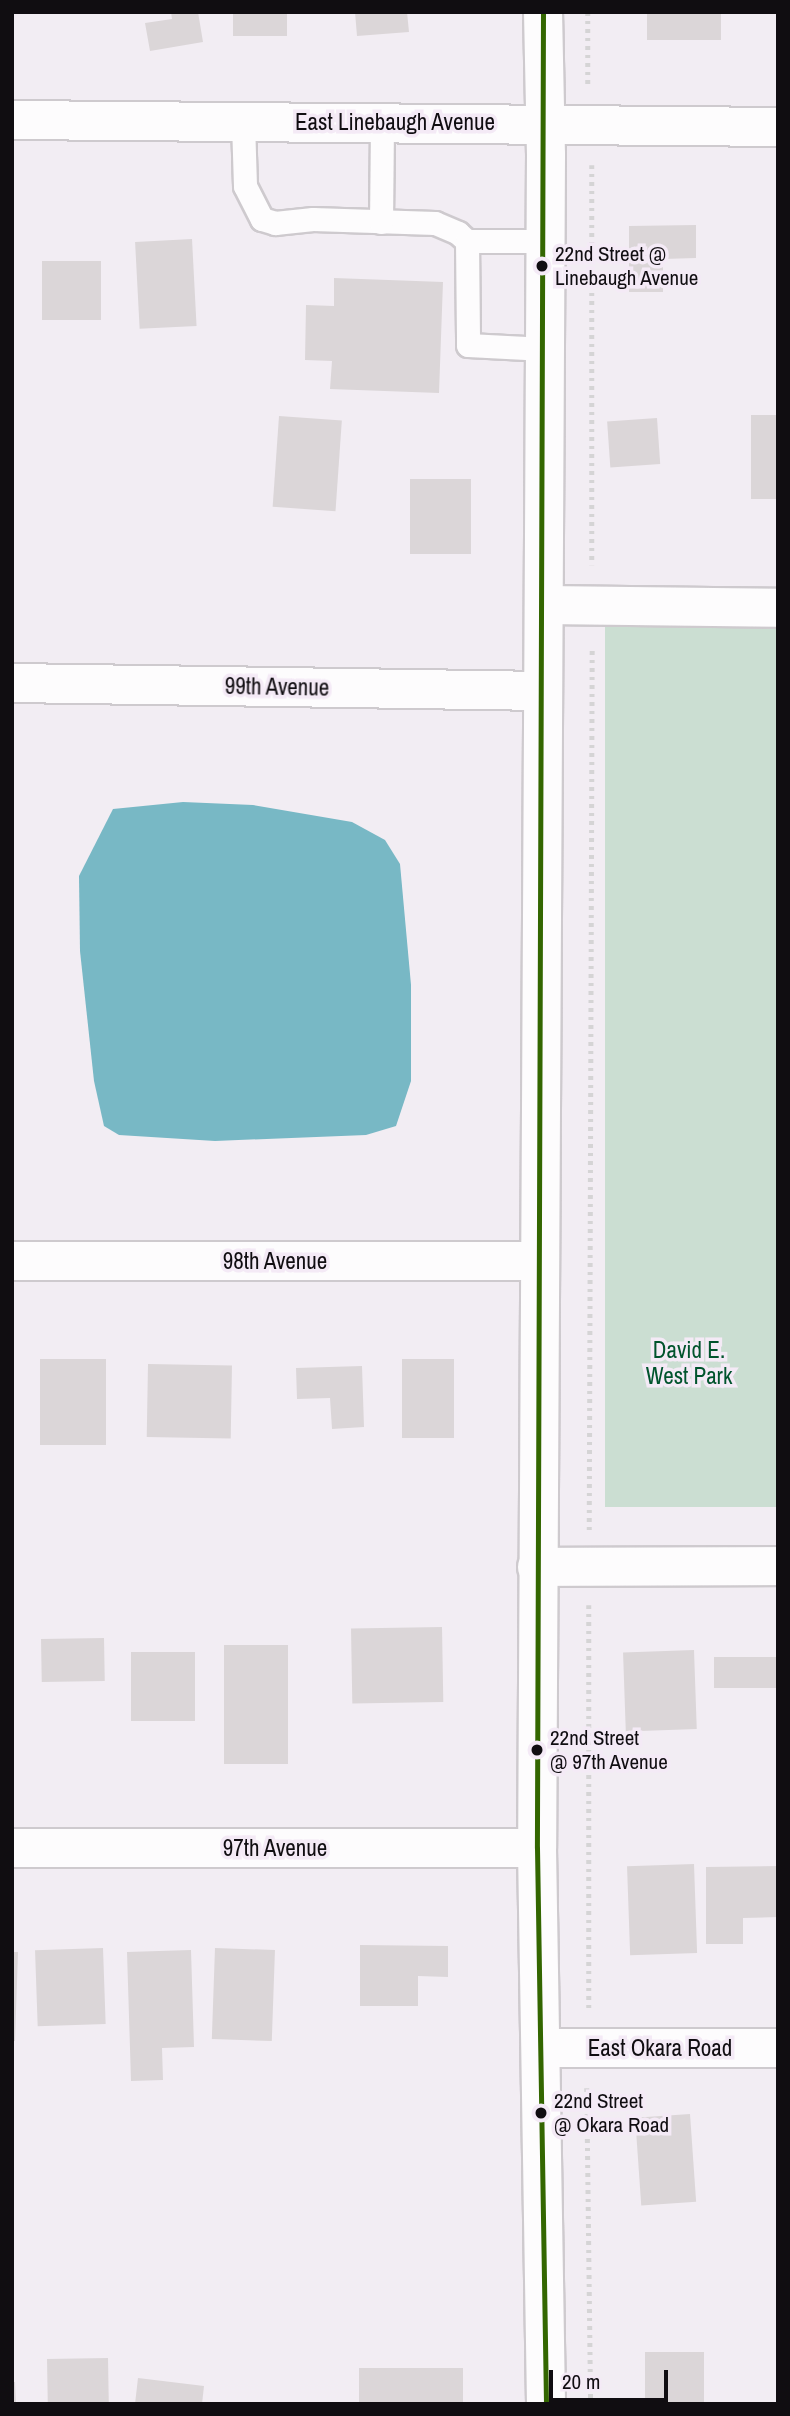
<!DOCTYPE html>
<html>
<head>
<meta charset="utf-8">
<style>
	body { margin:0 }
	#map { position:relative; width:790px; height:2416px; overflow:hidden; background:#f2edf3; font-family:"Archivo Narrow",sans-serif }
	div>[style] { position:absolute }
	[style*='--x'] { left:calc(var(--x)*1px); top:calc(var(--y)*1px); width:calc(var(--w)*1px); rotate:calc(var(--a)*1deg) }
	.green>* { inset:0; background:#cbded2; transform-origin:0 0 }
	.water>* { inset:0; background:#78b8c5 }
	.building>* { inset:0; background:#dbd6d8; transform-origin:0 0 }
	.path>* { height:4.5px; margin-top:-2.25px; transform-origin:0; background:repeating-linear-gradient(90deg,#d5d4d5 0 3.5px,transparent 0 8.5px) }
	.roads { filter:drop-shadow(2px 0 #cecace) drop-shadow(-2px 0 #cecace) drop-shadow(0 2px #cecace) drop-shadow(0 -2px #cecace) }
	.lane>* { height:23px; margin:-11.5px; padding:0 11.5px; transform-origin:11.5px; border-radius:11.5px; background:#fdfcfd }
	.street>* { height:38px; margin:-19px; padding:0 19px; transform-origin:19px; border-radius:19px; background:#fdfcfd }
	.secondary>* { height:38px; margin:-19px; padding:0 19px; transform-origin:19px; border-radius:19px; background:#fdfcfd }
	.bus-1>* { height:5px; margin:-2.5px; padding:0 2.5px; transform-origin:2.5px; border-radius:2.5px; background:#360 }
	.dots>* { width:19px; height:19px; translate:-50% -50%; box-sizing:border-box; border:4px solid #f4eaf6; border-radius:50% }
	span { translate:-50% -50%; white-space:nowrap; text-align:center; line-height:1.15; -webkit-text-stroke:7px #f4eaf6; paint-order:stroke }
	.bus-label { font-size:21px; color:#100d11 }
	.left { translate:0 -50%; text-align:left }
	.street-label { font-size:23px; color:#100d11 }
	.park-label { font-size:23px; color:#01542d }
	.frame { position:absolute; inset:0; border:14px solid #100d11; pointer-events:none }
	.scale { position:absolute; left:549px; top:2370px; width:119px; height:32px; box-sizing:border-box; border:4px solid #100d11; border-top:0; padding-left:9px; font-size:21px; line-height:24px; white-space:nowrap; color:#100d11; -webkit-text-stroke:5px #f4eaf6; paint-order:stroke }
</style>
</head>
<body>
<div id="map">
	<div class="green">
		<div style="left:605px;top:617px;width:173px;height:890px"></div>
	</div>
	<div class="water">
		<div style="clip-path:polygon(183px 802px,253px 805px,352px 822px,385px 840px,400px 864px,411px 985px,411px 1081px,396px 1126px,366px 1135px,215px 1141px,119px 1135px,104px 1126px,94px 1081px,80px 951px,79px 876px,113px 809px)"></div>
	</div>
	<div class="building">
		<div style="clip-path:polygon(171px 12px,198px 12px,203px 42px,150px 51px,145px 23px,172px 19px)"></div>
		<div style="left:233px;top:12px;width:54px;height:24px"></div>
		<div style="clip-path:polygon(355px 12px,407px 12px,409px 32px,357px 36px)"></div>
		<div style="left:647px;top:12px;width:74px;height:28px"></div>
		<div style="clip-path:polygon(696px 225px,696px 258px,663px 259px,663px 292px,629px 292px,629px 226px)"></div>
		<div style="left:192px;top:239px;width:87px;height:57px;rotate:87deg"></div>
		<div style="left:42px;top:261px;width:59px;height:59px"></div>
		<div style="clip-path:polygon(334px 278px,443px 282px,439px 393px,330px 389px,332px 361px,305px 360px,306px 305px,334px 306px)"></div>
		<div style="left:751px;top:415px;width:27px;height:84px"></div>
		<div style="left:279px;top:416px;width:63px;height:91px;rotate:4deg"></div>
		<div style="left:657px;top:418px;width:46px;height:50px;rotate:86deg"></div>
		<div style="left:410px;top:479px;width:61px;height:75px"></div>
		<div style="left:40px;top:1359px;width:66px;height:86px"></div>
		<div style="left:402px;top:1359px;width:52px;height:79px"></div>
		<div style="left:148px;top:1364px;width:84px;height:73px;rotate:1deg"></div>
		<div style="clip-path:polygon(362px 1366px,364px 1427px,332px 1429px,330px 1398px,297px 1399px,296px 1368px)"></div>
		<div style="left:442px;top:1627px;width:75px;height:91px;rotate:89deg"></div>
		<div style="left:104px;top:1638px;width:43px;height:63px;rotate:89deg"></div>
		<div style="left:288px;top:1645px;width:119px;height:64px;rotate:90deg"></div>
		<div style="left:694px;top:1650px;width:79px;height:71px;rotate:88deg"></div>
		<div style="left:131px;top:1652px;width:64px;height:69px"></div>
		<div style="left:778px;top:1657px;width:31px;height:64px;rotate:90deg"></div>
		<div style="left:694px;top:1864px;width:89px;height:67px;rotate:88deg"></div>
		<div style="clip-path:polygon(778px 1866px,778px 1917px,743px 1918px,743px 1944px,706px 1944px,706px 1867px)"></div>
		<div style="clip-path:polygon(360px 1945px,448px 1946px,448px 1977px,418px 1976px,418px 2006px,360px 2006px)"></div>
		<div style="left:103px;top:1948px;width:76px;height:68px;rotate:88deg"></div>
		<div style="left:215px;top:1948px;width:60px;height:91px;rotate:2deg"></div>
		<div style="clip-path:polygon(191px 1950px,194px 2047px,162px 2048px,163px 2080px,131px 2081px,127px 1952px)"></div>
		<div style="clip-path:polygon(12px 1952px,18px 1952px,15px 2041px,12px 2041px)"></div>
		<div style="left:690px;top:2114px;width:88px;height:55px;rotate:86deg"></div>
		<div style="left:645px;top:2352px;width:59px;height:52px"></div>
		<div style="left:108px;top:2358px;width:46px;height:61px;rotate:89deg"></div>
		<div style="left:463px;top:2368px;width:36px;height:104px;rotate:90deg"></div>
		<div style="clip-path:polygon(138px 2378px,204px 2386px,202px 2404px,135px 2404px)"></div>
		<div style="clip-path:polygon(12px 2382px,15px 2382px,16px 2404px,12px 2404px)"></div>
	</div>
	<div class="path">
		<div style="--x:588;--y:12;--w:73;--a:90"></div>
		<div style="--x:592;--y:165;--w:400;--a:90"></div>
		<div style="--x:589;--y:1530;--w:884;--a:-89.81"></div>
		<div style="--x:589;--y:1605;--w:404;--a:90"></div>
		<div style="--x:587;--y:2088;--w:316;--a:89.3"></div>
	</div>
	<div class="roads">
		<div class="lane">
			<div style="--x:243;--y:122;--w:64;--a:88.2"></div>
			<div style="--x:245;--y:186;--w:37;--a:63"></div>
			<div style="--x:262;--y:219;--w:14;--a:17"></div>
			<div style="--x:275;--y:223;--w:38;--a:-6"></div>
			<div style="--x:313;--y:219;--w:122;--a:1.9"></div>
			<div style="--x:435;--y:223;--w:25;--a:23"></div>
			<div style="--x:458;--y:233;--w:12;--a:42"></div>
			<div style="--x:467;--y:241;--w:104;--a:89.4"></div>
			<div style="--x:468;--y:345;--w:77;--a:3"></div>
			<div style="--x:381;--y:222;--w:100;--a:-89.4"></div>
			<div style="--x:467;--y:241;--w:79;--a:0"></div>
		</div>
		<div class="street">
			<div style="--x:544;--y:605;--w:234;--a:0.7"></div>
			<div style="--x:12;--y:683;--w:530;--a:0.86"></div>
			<div style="--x:12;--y:1261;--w:525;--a:0"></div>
			<div style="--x:537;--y:1567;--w:241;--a:-0.2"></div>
			<div style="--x:12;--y:1848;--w:525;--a:0"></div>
			<div style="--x:542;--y:2048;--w:236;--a:0"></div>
		</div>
		<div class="secondary">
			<div style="--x:543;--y:12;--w:143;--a:88.8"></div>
			<div style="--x:546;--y:155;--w:1693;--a:90.3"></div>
			<div style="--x:537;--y:1848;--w:556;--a:89.07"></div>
			<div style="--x:12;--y:120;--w:766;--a:0.52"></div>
		</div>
	</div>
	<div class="bus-1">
		<div style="--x:543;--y:12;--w:1836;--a:90.19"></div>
		<div style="--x:537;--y:1848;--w:556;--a:89.07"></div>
	</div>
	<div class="dots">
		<div style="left:542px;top:266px;background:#100d11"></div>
		<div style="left:537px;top:1750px;background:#100d11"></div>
		<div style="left:541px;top:2113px;background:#100d11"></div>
	</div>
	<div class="bus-label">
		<span class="left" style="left:555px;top:266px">22nd Street @<br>Linebaugh Avenue</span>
		<span class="left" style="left:550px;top:1750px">22nd Street<br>@ 97th Avenue</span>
		<span class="left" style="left:554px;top:2113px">22nd Street<br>@ Okara Road</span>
	</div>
	<div class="street-label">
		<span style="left:395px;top:122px">East Linebaugh Avenue</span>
		<span style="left:277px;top:687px;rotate:1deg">99th Avenue</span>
		<span style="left:275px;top:1261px">98th Avenue</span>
		<span style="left:275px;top:1848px">97th Avenue</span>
		<span style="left:660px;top:2048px">East Okara Road</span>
	</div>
	<div class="park-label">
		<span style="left:689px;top:1363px">David E.<br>West Park</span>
	</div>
	<div class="frame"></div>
	<div class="scale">20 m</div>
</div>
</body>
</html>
